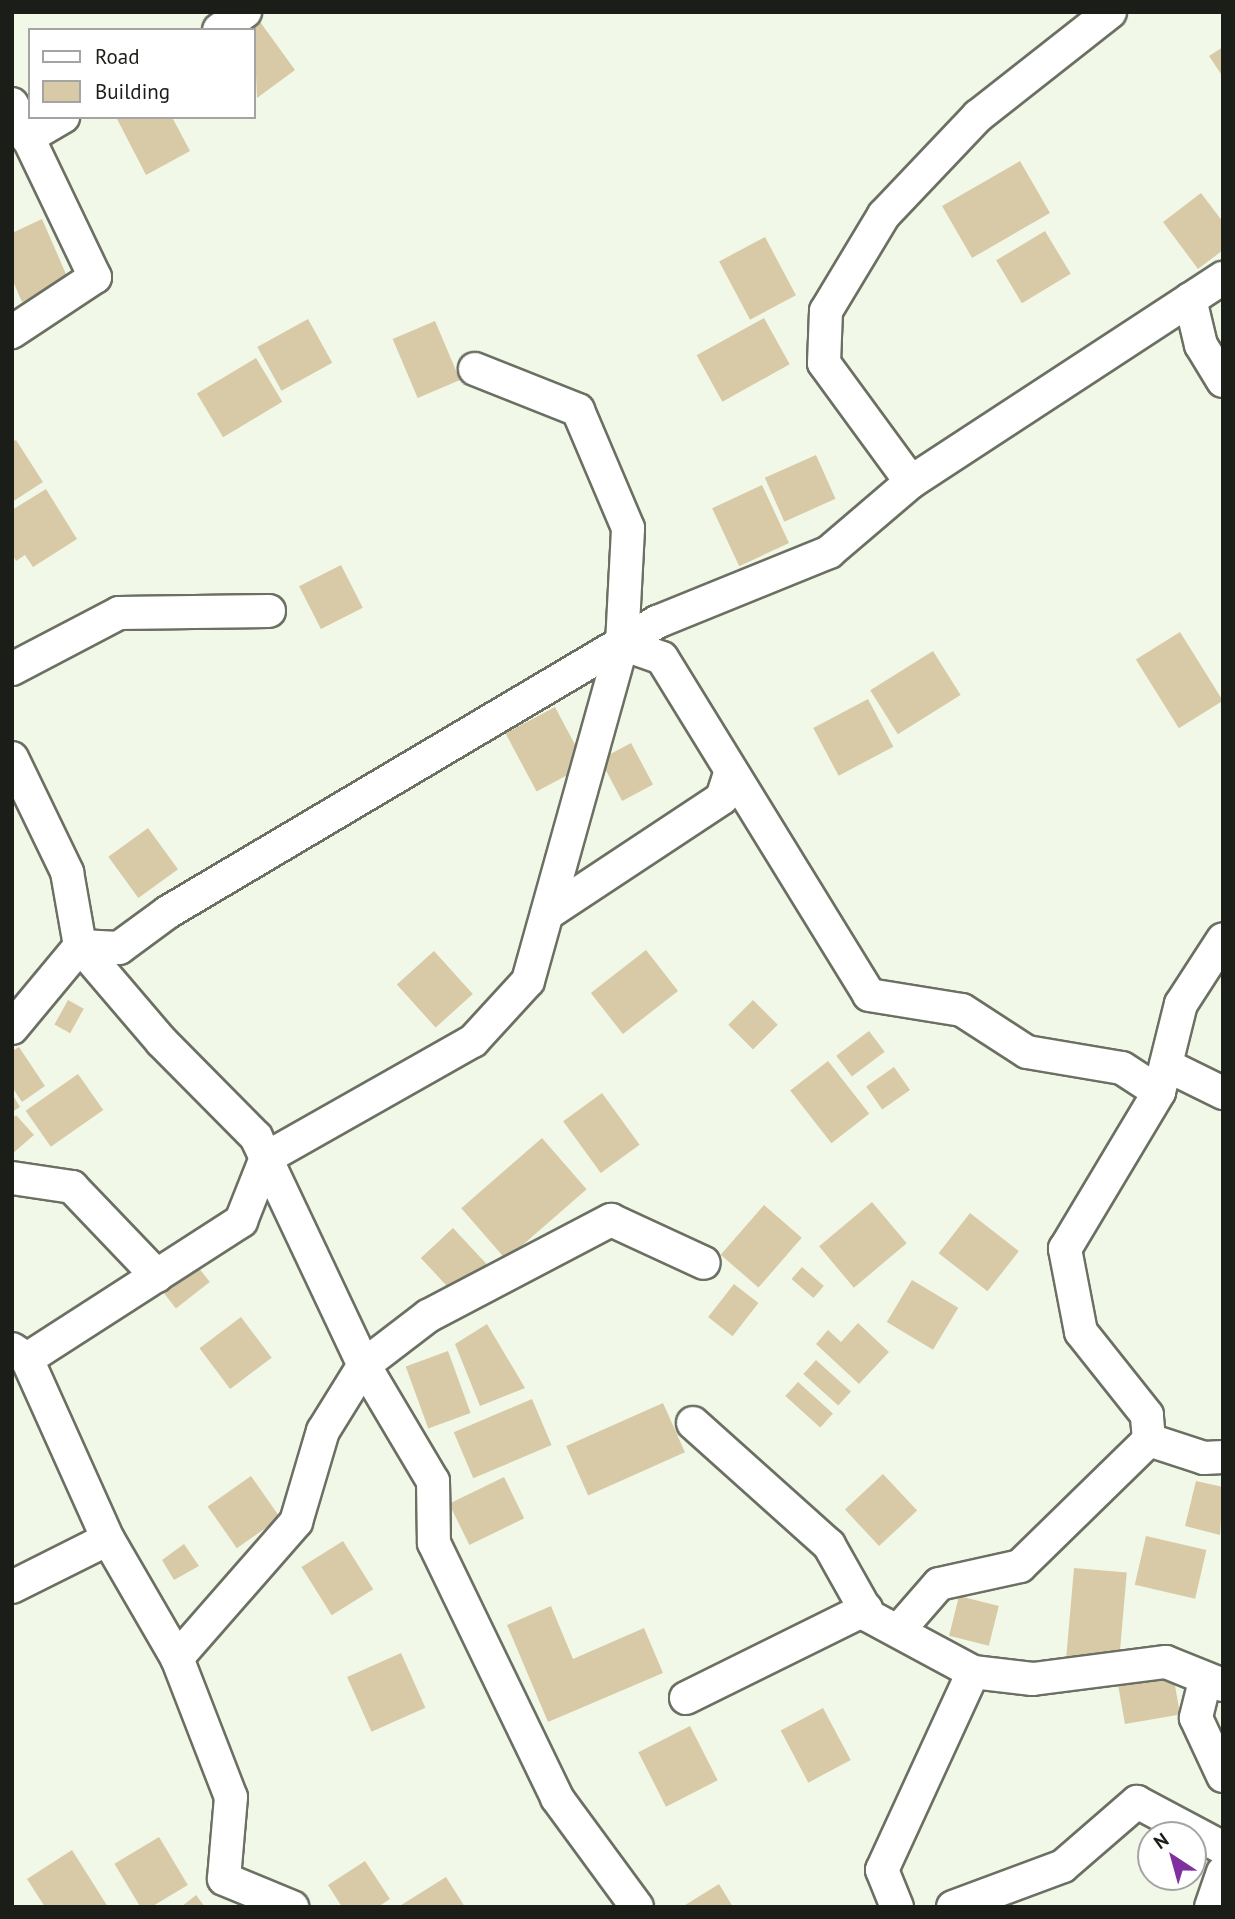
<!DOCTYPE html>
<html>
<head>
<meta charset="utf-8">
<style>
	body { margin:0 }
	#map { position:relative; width:1235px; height:1919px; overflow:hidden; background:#f2f8e8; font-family:"PT Sans",sans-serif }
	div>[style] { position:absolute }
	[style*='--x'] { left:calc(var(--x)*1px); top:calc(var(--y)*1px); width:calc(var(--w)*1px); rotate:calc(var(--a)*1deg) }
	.building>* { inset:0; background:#d8caa6; transform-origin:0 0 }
	.roads { filter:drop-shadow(2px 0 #6b7063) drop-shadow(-2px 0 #6b7063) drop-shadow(0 2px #6b7063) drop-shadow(0 -2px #6b7063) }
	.street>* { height:32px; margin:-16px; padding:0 16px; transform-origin:16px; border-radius:16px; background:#fff }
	span { translate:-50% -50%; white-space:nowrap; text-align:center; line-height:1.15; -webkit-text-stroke:7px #fff; paint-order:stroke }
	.frame { position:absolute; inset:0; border:14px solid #1b1d18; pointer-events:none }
	.legend { position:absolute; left:28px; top:28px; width:228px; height:91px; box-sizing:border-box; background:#fff; border:2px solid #a4a5a3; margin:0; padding:9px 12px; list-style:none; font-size:21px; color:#1b1d18 }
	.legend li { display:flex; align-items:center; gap:14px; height:35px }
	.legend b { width:35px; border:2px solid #a4a5a3 }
	.north { position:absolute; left:1137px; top:1821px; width:70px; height:70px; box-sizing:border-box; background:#fff; border:2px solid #a4a5a3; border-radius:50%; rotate:324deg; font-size:19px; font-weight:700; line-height:28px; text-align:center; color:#1b1d18 }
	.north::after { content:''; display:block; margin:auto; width:24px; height:32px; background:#7f2f9f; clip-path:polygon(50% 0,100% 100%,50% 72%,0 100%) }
</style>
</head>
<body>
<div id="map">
	<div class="building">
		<div style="clip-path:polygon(258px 19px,295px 70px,257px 98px,254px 30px,244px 30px)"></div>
		<div style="clip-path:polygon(1223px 47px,1223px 77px,1209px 56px)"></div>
		<div style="clip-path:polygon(116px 117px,172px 117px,190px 151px,146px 175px)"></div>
		<div style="left:1020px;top:161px;width:60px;height:90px;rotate:60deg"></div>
		<div style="clip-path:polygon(1201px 193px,1223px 222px,1223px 250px,1198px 269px,1163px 222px)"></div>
		<div style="clip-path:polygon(42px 219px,69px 281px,22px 302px,12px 279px,12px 233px)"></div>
		<div style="left:1045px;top:231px;width:50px;height:57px;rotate:59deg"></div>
		<div style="left:765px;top:237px;width:66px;height:52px;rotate:62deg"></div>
		<div style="left:764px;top:318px;width:53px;height:77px;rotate:61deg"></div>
		<div style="left:308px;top:319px;width:50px;height:58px;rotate:61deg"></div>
		<div style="left:435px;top:321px;width:64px;height:46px;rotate:67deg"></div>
		<div style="left:256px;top:358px;width:51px;height:69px;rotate:59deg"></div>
		<div style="clip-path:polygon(16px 440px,43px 482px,12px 502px,12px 442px)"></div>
		<div style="left:816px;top:455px;width:48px;height:56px;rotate:66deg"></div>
		<div style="left:762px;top:485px;width:64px;height:55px;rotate:65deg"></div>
		<div style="clip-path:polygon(46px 489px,77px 539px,33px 567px,25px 555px,16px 561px,12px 554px,12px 510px)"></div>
		<div style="left:341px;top:565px;width:48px;height:47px;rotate:63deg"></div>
		<div style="left:1180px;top:632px;width:81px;height:52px;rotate:58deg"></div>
		<div style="left:933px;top:651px;width:52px;height:74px;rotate:58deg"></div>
		<div style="left:868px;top:699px;width:54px;height:62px;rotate:62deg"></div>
		<div style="left:555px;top:707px;width:66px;height:56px;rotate:62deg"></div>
		<div style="left:631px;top:743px;width:47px;height:35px;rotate:62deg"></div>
		<div style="left:148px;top:828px;width:51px;height:49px;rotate:54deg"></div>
		<div style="left:646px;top:950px;width:52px;height:70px;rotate:52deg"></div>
		<div style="left:434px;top:951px;width:58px;height:50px;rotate:48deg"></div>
		<div style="left:68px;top:1000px;width:18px;height:28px;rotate:29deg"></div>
		<div style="left:753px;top:1000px;width:35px;height:35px;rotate:45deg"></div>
		<div style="left:869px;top:1031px;width:26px;height:41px;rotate:53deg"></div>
		<div style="clip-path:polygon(19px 1047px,45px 1086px,22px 1102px,12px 1087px,12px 1051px)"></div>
		<div style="left:828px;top:1061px;width:67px;height:48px;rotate:52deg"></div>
		<div style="left:894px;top:1067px;width:28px;height:34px;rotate:55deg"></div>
		<div style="left:78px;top:1074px;width:44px;height:64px;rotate:55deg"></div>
		<div style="left:602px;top:1093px;width:64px;height:48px;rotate:54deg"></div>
		<div style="clip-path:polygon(12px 1094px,20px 1107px,12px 1112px)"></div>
		<div style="clip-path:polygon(16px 1115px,34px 1135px,12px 1154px,12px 1119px)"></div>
		<div style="left:542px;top:1138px;width:68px;height:107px;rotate:49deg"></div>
		<div style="left:872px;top:1202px;width:54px;height:69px;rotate:50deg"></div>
		<div style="left:764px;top:1205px;width:50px;height:66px;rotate:41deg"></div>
		<div style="left:970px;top:1213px;width:62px;height:51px;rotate:38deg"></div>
		<div style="left:453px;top:1228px;width:56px;height:44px;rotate:47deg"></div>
		<div style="left:195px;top:1263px;width:24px;height:43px;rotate:52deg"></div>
		<div style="left:802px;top:1267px;width:29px;height:16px;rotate:41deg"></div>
		<div style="left:912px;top:1280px;width:54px;height:49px;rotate:31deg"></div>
		<div style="left:734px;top:1284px;width:31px;height:42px;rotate:38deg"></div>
		<div style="left:241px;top:1317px;width:51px;height:52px;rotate:53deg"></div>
		<div style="clip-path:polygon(858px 1323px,889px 1352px,859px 1384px,816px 1344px,828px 1330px,841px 1342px)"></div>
		<div style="clip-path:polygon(487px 1324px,525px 1388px,480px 1406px,455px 1344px)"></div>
		<div style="left:448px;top:1351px;width:66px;height:45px;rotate:70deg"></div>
		<div style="left:816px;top:1360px;width:47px;height:19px;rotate:42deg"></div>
		<div style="left:798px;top:1382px;width:47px;height:19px;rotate:42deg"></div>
		<div style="left:532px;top:1399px;width:50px;height:85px;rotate:67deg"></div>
		<div style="left:663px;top:1403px;width:54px;height:106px;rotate:66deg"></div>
		<div style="left:883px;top:1474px;width:50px;height:52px;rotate:47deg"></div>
		<div style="left:251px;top:1476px;width:51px;height:53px;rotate:55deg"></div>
		<div style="left:504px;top:1477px;width:46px;height:61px;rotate:64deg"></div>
		<div style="clip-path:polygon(1196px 1481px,1223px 1487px,1220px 1535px,1185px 1526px)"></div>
		<div style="left:1146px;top:1536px;width:62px;height:50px;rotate:13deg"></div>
		<div style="left:343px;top:1541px;width:57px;height:49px;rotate:58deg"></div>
		<div style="clip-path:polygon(184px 1544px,199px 1566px,174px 1580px,162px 1560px)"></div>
		<div style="left:1074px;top:1568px;width:53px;height:88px;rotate:5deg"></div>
		<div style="left:959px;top:1596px;width:41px;height:41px;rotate:14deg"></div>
		<div style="clip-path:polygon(551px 1606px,573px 1659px,644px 1628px,663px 1673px,548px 1722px,507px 1625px)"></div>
		<div style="left:401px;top:1653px;width:60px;height:59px;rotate:66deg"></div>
		<div style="left:1173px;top:1674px;width:41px;height:56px;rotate:80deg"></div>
		<div style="left:823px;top:1708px;width:59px;height:48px;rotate:62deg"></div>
		<div style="left:690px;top:1726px;width:61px;height:58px;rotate:63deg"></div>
		<div style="left:159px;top:1837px;width:56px;height:52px;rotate:59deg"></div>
		<div style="clip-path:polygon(72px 1850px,108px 1907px,45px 1907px,27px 1879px)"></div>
		<div style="clip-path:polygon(365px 1861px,390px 1899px,378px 1907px,342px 1907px,328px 1885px)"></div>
		<div style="clip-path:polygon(446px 1877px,465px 1907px,398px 1907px)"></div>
		<div style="clip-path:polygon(719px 1884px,733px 1907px,682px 1907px)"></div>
		<div style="clip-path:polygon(196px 1895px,205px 1907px,181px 1907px)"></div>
	</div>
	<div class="roads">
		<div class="street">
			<div style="--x:219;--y:30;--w:32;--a:-35"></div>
			<div style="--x:12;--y:104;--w:192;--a:64.4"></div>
			<div style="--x:95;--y:277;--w:100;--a:146.5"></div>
			<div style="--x:27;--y:138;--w:42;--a:-30.3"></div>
			<div style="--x:1190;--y:299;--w:47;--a:76.6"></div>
			<div style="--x:1201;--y:345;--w:42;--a:58.6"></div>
			<div style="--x:911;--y:482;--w:147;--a:-126.2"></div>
			<div style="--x:824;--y:363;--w:52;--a:-87.8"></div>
			<div style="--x:826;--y:311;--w:112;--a:-58.9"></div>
			<div style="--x:884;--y:215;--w:137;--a:-46.5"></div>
			<div style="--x:978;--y:116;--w:168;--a:-38.2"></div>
			<div style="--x:622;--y:644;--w:42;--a:19.3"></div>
			<div style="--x:662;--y:658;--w:395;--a:58.4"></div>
			<div style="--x:869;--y:995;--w:94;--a:9.2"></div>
			<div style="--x:962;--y:1010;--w:77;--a:32.9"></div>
			<div style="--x:1027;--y:1052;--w:96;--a:9.6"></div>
			<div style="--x:1122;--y:1068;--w:44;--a:33"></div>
			<div style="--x:12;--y:669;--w:121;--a:-27.6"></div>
			<div style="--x:119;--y:613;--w:150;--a:-0.8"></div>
			<div style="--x:12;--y:758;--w:127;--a:64.2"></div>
			<div style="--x:67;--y:872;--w:75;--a:80"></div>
			<div style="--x:80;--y:946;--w:126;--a:49.5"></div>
			<div style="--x:162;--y:1042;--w:134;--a:45.3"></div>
			<div style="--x:256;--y:1137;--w:252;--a:64.7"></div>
			<div style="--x:364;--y:1365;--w:135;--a:59.3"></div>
			<div style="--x:433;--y:1481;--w:62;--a:89.1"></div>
			<div style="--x:434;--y:1543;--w:283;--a:64.2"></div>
			<div style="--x:557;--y:1798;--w:135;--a:53.7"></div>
			<div style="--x:547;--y:914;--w:210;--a:-33.5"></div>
			<div style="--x:722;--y:798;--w:22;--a:-72"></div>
			<div style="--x:12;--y:1028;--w:107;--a:-50.3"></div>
			<div style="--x:80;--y:946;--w:39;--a:3"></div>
			<div style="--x:119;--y:948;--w:61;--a:-36.3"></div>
			<div style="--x:168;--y:912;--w:569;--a:-30.67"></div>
			<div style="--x:657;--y:622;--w:186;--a:-22.1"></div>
			<div style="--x:829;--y:552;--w:108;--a:-40.5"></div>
			<div style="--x:911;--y:482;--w:373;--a:-33.2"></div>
			<div style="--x:1166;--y:1065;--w:64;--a:26.2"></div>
			<div style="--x:12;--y:1178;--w:61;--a:8.5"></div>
			<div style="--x:72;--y:1187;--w:123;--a:46.3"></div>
			<div style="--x:12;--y:1349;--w:18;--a:34"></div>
			<div style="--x:27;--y:1359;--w:197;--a:65.8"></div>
			<div style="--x:108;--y:1539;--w:138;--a:59.9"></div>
			<div style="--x:177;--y:1658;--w:149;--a:68.8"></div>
			<div style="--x:231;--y:1797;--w:82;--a:94.9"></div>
			<div style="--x:224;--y:1879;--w:74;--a:22.4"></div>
			<div style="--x:27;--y:1359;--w:255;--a:-32.8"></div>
			<div style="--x:241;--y:1221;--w:68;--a:-68.4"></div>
			<div style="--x:266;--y:1158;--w:238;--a:-29.5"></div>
			<div style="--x:473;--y:1041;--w:81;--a:-47.5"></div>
			<div style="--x:528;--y:981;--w:350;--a:-74.4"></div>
			<div style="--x:622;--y:644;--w:116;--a:-87"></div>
			<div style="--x:628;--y:528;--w:128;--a:-113"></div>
			<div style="--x:578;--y:410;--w:111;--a:-158.3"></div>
			<div style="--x:693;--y:1423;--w:183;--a:41.9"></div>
			<div style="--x:829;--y:1545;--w:81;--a:60.6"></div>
			<div style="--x:869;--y:1616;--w:118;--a:28.3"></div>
			<div style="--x:973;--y:1672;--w:60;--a:6.7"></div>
			<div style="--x:1033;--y:1679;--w:134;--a:-7.3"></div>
			<div style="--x:1166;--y:1662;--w:61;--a:22"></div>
			<div style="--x:1149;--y:1440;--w:25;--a:-95"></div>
			<div style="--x:1147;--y:1415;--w:106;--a:-128.5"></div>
			<div style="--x:1081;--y:1332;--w:85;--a:-100.9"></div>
			<div style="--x:1065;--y:1249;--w:183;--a:-59.1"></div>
			<div style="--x:1159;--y:1092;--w:91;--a:-76"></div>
			<div style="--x:1181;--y:1004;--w:77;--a:-57.1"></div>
			<div style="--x:12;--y:1587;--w:107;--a:-26.6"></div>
			<div style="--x:898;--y:1631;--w:62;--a:-48.9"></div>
			<div style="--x:939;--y:1584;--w:83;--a:-12.5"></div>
			<div style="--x:1020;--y:1566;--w:180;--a:-44.3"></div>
			<div style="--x:1149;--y:1440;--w:58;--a:18.1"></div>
			<div style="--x:1204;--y:1458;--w:19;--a:-3"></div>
			<div style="--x:177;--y:1658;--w:181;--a:-48.8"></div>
			<div style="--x:296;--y:1522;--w:95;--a:-73.5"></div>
			<div style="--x:323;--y:1431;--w:78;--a:-58.2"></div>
			<div style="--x:364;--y:1365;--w:81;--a:-37.4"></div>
			<div style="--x:428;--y:1316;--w:207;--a:-27.7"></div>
			<div style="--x:611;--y:1220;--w:102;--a:24.8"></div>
			<div style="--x:1205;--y:1681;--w:38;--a:104"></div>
			<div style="--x:1196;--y:1718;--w:64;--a:65"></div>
			<div style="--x:686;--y:1698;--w:201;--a:-26.3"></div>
			<div style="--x:897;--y:1907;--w:40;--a:-112"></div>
			<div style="--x:882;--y:1870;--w:218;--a:-65.3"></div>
			<div style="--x:953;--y:1907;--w:117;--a:-20.4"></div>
			<div style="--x:1063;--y:1866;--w:98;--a:-40.9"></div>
			<div style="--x:1137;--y:1802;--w:98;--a:28.1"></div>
			<div style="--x:1211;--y:1907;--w:37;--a:-71"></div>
		</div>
	</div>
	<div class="frame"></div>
	<ul class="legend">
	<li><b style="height:9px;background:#fff"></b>Road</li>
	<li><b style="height:19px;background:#d8caa6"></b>Building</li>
	</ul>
	<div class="north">N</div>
</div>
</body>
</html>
